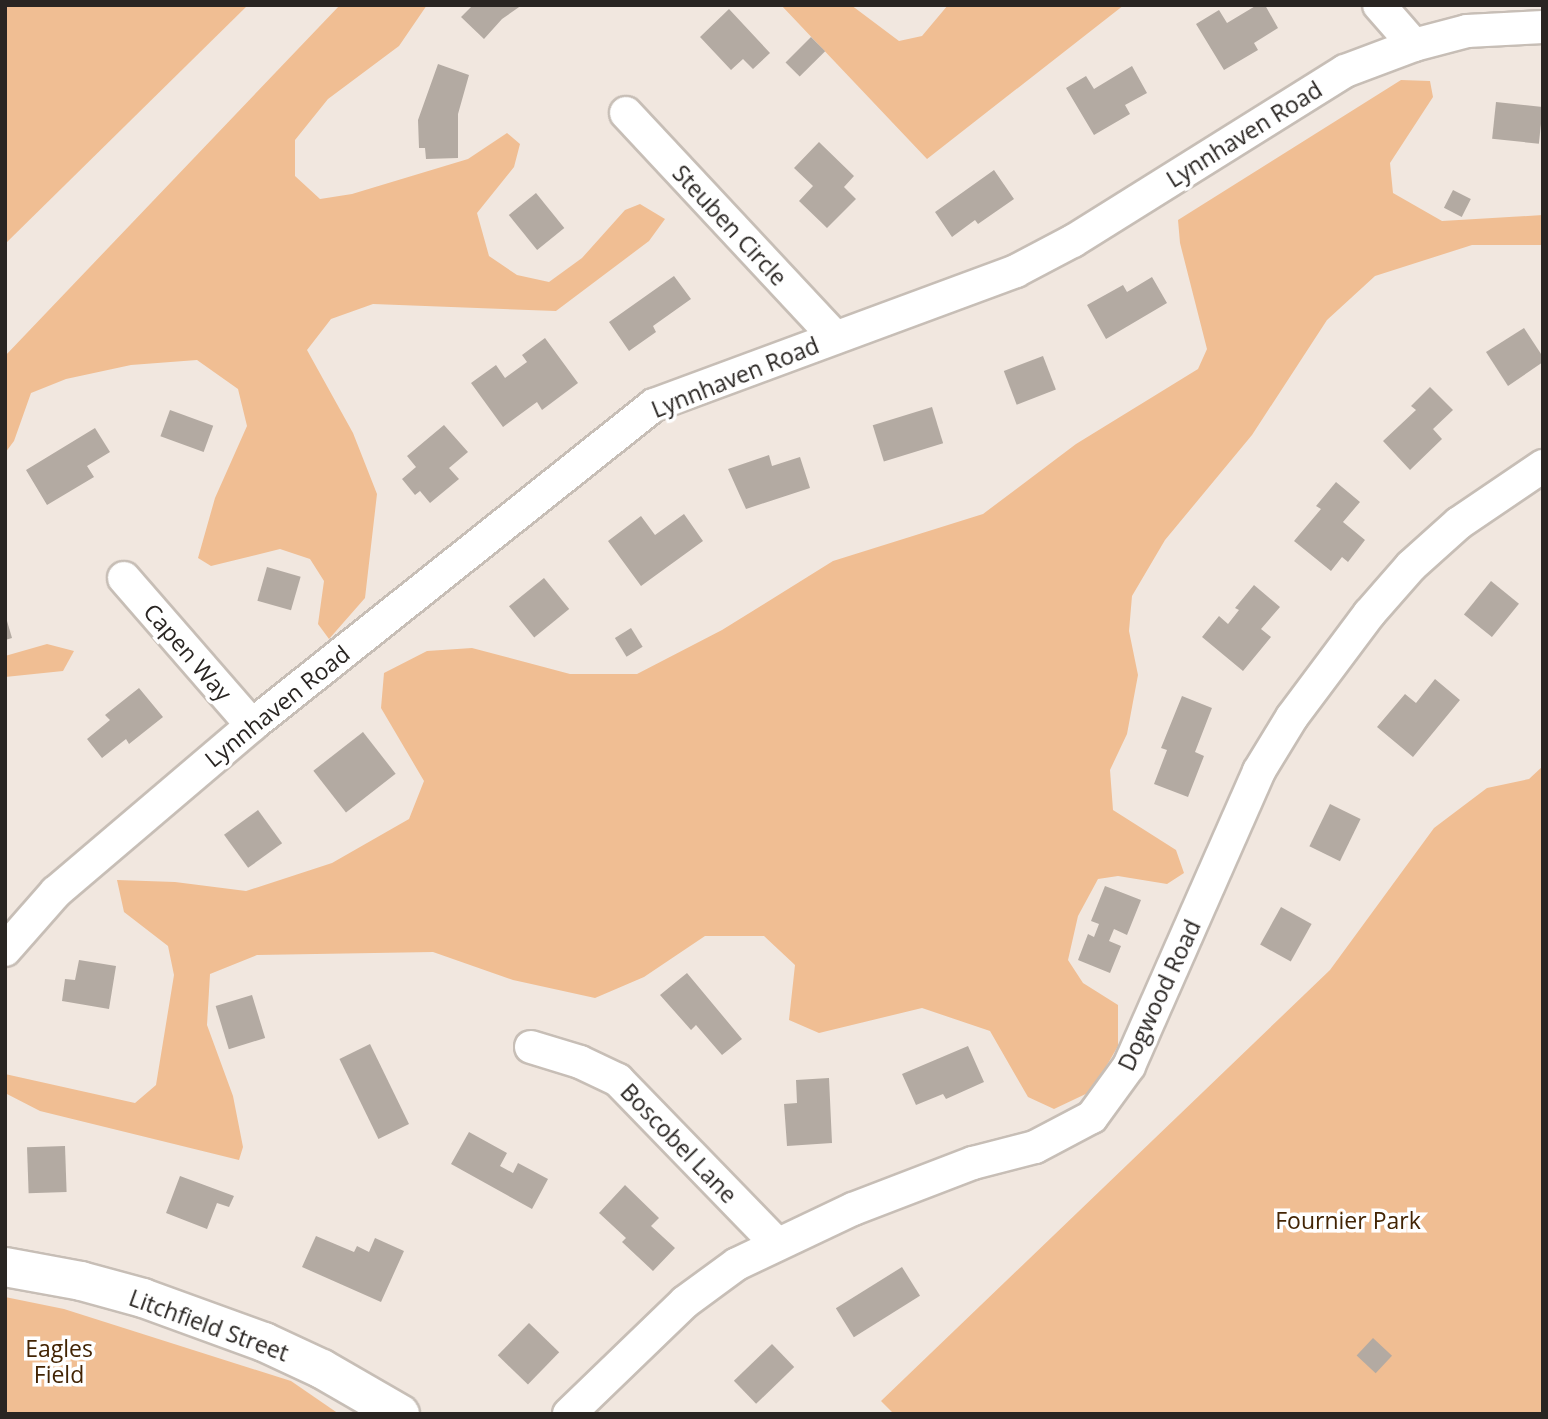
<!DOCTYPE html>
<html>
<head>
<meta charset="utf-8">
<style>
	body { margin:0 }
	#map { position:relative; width:1548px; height:1419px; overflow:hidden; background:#f1e7df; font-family:"Open Sans",sans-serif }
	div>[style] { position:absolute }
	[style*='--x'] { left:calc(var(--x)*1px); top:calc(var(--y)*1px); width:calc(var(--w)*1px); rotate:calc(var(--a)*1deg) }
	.green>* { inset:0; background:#f0be93 }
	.building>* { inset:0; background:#b3aaa2; transform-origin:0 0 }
	.roads { filter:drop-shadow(2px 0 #c7beb6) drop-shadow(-2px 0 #c7beb6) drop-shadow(0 2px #c7beb6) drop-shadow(0 -2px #c7beb6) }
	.street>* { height:32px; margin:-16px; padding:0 16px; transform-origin:16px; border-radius:16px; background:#fff }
	.secondary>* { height:38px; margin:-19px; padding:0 19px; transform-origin:19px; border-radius:19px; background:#fff }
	span { translate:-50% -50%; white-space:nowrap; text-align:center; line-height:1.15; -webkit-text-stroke:7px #fff; paint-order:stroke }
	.street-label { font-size:23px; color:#292522 }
	.park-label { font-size:23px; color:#422404 }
	.frame { position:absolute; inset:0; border:7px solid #292522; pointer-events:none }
</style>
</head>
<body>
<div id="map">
	<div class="green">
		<div style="clip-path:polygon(5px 5px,248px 5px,5px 244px)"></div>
		<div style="clip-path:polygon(340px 5px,427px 5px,399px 46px,328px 99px,295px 140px,295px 176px,320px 199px,352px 194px,468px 159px,507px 133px,520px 144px,514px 167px,477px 213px,489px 256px,517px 275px,549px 282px,582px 258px,625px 210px,640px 204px,665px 219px,649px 241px,556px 311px,373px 304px,331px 319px,307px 350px,353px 433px,377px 494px,365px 598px,329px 639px,318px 624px,324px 581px,310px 559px,280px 549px,211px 566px,198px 558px,215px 498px,247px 426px,238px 389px,197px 360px,131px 365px,66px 379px,31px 393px,14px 441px,5px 453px,5px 356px)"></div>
		<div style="clip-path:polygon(781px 5px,851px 5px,899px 41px,922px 36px,948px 5px,1124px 5px,927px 159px)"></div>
		<div style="clip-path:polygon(1401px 80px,1430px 81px,1433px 97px,1390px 163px,1393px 193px,1442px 221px,1543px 215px,1543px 245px,1472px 245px,1375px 276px,1327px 320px,1252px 435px,1165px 540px,1132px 596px,1129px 631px,1138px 675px,1127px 734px,1110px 770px,1113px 810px,1176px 850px,1184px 873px,1167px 884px,1118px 876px,1098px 879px,1078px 916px,1068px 960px,1083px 983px,1118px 1005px,1118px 1046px,1092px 1091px,1054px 1109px,1028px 1097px,990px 1031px,922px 1008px,819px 1033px,789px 1020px,795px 965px,764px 936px,705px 936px,644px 977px,595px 998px,513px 980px,433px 952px,257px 955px,210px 974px,207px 1025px,233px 1096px,243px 1147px,239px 1160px,40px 1111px,5px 1093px,5px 1074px,135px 1103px,156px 1085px,174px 975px,168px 946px,124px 912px,117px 880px,175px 882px,246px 891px,332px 863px,409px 819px,424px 781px,381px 708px,384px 673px,427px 651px,472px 648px,570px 674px,637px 674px,722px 630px,833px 561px,983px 514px,1076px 444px,1198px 369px,1207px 349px,1180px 243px,1178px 220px)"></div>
		<div style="clip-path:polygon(47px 644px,74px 651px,63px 671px,5px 677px,5px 656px)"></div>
		<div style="clip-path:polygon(1543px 766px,1543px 1414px,894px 1414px,881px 1401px,1330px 970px,1434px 828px,1487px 788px,1529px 779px)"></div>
		<div style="clip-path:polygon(5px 1297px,64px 1309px,291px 1381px,339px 1414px,5px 1414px)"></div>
	</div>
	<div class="building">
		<div style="clip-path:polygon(473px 5px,522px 5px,502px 19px,484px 39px,461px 17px)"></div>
		<div style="clip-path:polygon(1257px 5px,1265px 5px,1278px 28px,1254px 43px,1258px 50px,1224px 70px,1196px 24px,1219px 10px,1227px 23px)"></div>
		<div style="clip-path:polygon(729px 9px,770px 53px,753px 69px,743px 59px,731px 70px,700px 37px)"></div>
		<div style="left:811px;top:37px;width:20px;height:36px;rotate:45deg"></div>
		<div style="clip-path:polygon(438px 64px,469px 75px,458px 114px,458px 158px,426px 159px,425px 148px,419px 148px,418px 120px)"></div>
		<div style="clip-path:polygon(1132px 66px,1147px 93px,1125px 105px,1130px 114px,1094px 135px,1066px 88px,1086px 76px,1094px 89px)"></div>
		<div style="left:1496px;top:102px;width:47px;height:37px;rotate:6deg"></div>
		<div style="clip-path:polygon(819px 142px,854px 176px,844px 187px,856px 199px,827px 228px,799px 201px,813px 186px,794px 168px)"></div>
		<div style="clip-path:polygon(994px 170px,1014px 199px,978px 224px,975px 220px,952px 237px,935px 212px)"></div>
		<div style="left:1453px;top:190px;width:20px;height:20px;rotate:27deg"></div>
		<div style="left:536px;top:193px;width:45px;height:35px;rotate:51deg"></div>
		<div style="clip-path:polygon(674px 276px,691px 299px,653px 326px,656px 332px,629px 351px,609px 322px)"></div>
		<div style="clip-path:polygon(1152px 277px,1167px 303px,1106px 339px,1087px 305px,1123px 285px,1127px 292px)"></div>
		<div style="clip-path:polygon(1524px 328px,1543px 357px,1543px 362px,1508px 386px,1486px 352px)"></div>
		<div style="clip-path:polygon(545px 338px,578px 383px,542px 410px,537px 402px,503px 427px,471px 383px,496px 365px,505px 378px,527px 362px,522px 355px)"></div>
		<div style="left:1043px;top:356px;width:36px;height:42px;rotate:69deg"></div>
		<div style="clip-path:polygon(1430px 387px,1453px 410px,1433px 429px,1442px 439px,1410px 470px,1383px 441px,1416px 410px,1411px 406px)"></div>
		<div style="left:932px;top:407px;width:38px;height:62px;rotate:73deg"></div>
		<div style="left:170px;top:410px;width:46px;height:28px;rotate:20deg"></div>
		<div style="clip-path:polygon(444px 425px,468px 452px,449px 468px,459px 479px,430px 503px,420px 491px,415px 495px,402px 479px,416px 467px,407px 456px)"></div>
		<div style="clip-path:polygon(95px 428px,110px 452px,87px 466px,94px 477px,47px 505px,26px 470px)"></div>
		<div style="clip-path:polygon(769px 455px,772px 466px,800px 457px,810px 488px,746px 509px,728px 469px)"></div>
		<div style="clip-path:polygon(1336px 482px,1360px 502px,1343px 522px,1365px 540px,1348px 562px,1342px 557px,1331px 571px,1294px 541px,1321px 509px,1316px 506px)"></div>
		<div style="clip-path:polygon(684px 514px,703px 541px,641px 586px,608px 541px,641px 516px,655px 535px)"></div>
		<div style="left:267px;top:567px;width:35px;height:35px;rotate:16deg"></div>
		<div style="left:544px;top:578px;width:40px;height:45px;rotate:51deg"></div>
		<div style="left:1491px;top:581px;width:36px;height:43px;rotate:39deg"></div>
		<div style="clip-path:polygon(1254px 585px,1280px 607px,1261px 629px,1271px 637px,1243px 671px,1202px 637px,1219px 616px,1228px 624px,1239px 610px,1235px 608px)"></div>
		<div style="clip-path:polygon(5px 614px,12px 638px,5px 640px)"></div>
		<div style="left:631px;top:628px;width:22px;height:19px;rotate:58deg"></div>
		<div style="clip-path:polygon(1435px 679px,1460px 700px,1413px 757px,1377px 727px,1405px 694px,1416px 703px)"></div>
		<div style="clip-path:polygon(139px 688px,163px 717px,129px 744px,126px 739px,102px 758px,87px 739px,110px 720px,105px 715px)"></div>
		<div style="clip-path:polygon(1182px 696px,1212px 708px,1195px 752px,1204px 756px,1188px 797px,1154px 784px,1167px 750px,1161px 748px)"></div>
		<div style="left:363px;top:732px;width:53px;height:63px;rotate:52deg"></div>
		<div style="left:1330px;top:804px;width:34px;height:47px;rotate:26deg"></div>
		<div style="left:258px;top:810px;width:41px;height:42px;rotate:54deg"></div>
		<div style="clip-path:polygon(1105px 886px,1141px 900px,1127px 935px,1114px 929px,1109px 941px,1121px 946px,1110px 973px,1078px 960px,1088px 934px,1094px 937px,1099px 924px,1091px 921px)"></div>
		<div style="left:1281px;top:907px;width:35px;height:43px;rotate:29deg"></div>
		<div style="clip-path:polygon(79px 960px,116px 966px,109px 1009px,62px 1001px,65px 979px,75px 980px)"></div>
		<div style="clip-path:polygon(687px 973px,742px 1039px,722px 1055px,696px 1025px,691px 1030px,660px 995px)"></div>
		<div style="left:252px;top:995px;width:45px;height:38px;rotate:73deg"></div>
		<div style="left:370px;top:1044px;width:89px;height:34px;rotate:64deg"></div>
		<div style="clip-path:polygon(968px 1046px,984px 1082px,946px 1099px,943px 1094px,916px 1105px,902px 1074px)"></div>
		<div style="clip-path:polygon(829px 1078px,832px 1143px,787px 1146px,784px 1104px,797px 1103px,796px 1080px)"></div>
		<div style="clip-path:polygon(469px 1132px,507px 1153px,500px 1166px,513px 1173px,518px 1163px,548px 1179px,532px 1209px,451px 1164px)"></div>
		<div style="left:65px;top:1146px;width:46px;height:38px;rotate:88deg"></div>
		<div style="clip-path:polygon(180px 1176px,234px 1196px,229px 1207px,217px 1203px,207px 1229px,166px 1213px)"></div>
		<div style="clip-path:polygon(625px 1185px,659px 1218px,651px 1226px,675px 1248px,653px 1271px,622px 1242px,626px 1238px,599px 1213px)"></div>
		<div style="clip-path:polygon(316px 1236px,354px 1252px,357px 1246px,369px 1252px,375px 1238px,404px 1251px,381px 1302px,302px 1267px)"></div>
		<div style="left:902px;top:1267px;width:34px;height:78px;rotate:58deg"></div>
		<div style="left:529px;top:1323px;width:42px;height:45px;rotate:44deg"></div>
		<div style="left:1373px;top:1338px;width:26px;height:24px;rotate:43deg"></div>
		<div style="left:772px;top:1344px;width:32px;height:53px;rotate:46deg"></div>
	</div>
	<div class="roads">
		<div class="street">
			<div style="--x:1379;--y:5;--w:53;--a:48.8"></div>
			<div style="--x:626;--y:113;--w:306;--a:47"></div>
			<div style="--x:124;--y:578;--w:195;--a:49"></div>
			<div style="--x:5;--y:950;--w:77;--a:-48.7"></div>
			<div style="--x:56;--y:892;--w:257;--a:-40.4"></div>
			<div style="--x:252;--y:725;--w:514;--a:-38.52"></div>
			<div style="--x:654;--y:405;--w:386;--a:-20.3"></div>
			<div style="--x:1016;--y:271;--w:64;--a:-27.8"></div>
			<div style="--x:1073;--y:241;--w:321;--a:-32"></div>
			<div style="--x:1345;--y:71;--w:74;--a:-20.6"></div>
			<div style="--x:1414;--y:45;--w:55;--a:-14.8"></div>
			<div style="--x:1467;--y:31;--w:76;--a:-3"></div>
			<div style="--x:531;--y:1047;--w:51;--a:17"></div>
			<div style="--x:580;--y:1062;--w:42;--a:25.3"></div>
			<div style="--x:618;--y:1080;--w:227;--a:45.9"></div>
			<div style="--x:569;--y:1414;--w:161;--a:-44"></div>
			<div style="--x:685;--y:1302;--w:64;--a:-36.2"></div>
			<div style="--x:737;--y:1264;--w:128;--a:-25.4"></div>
			<div style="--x:853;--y:1209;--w:129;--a:-21"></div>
			<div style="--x:973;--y:1163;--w:64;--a:-14.5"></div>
			<div style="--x:1035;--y:1147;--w:64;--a:-27.8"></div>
			<div style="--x:1092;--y:1117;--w:63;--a:-54"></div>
			<div style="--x:1129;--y:1066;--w:322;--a:-66.2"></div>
			<div style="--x:1259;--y:771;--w:63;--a:-58.6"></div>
			<div style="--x:1292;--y:717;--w:129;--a:-53.2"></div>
			<div style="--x:1369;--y:614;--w:64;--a:-48.8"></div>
			<div style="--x:1411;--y:566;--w:64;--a:-41.9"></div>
			<div style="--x:1459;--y:523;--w:102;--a:-34.2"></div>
		</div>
		<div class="secondary">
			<div style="--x:5;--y:1267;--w:77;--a:10.4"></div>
			<div style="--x:81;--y:1281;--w:64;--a:15.3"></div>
			<div style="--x:143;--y:1298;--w:129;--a:20"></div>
			<div style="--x:264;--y:1342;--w:64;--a:25"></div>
			<div style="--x:322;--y:1369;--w:90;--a:30"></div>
		</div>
	</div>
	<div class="street-label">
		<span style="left:1244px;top:134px;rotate:-32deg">Lynnhaven Road</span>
		<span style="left:730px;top:225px;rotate:47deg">Steuben Circle</span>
		<span style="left:735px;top:377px;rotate:-22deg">Lynnhaven Road</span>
		<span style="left:188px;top:652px;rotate:49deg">Capen Way</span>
		<span style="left:277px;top:706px;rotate:-39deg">Lynnhaven Road</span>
		<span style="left:1159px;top:995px;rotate:-65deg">Dogwood Road</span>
		<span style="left:679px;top:1143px;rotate:46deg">Boscobel Lane</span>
		<span style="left:209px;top:1325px;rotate:20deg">Litchfield Street</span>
	</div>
	<div class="park-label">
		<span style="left:1348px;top:1220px">Fournier Park</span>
		<span style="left:59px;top:1361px">Eagles<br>Field</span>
	</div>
	<div class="frame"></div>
</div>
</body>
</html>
